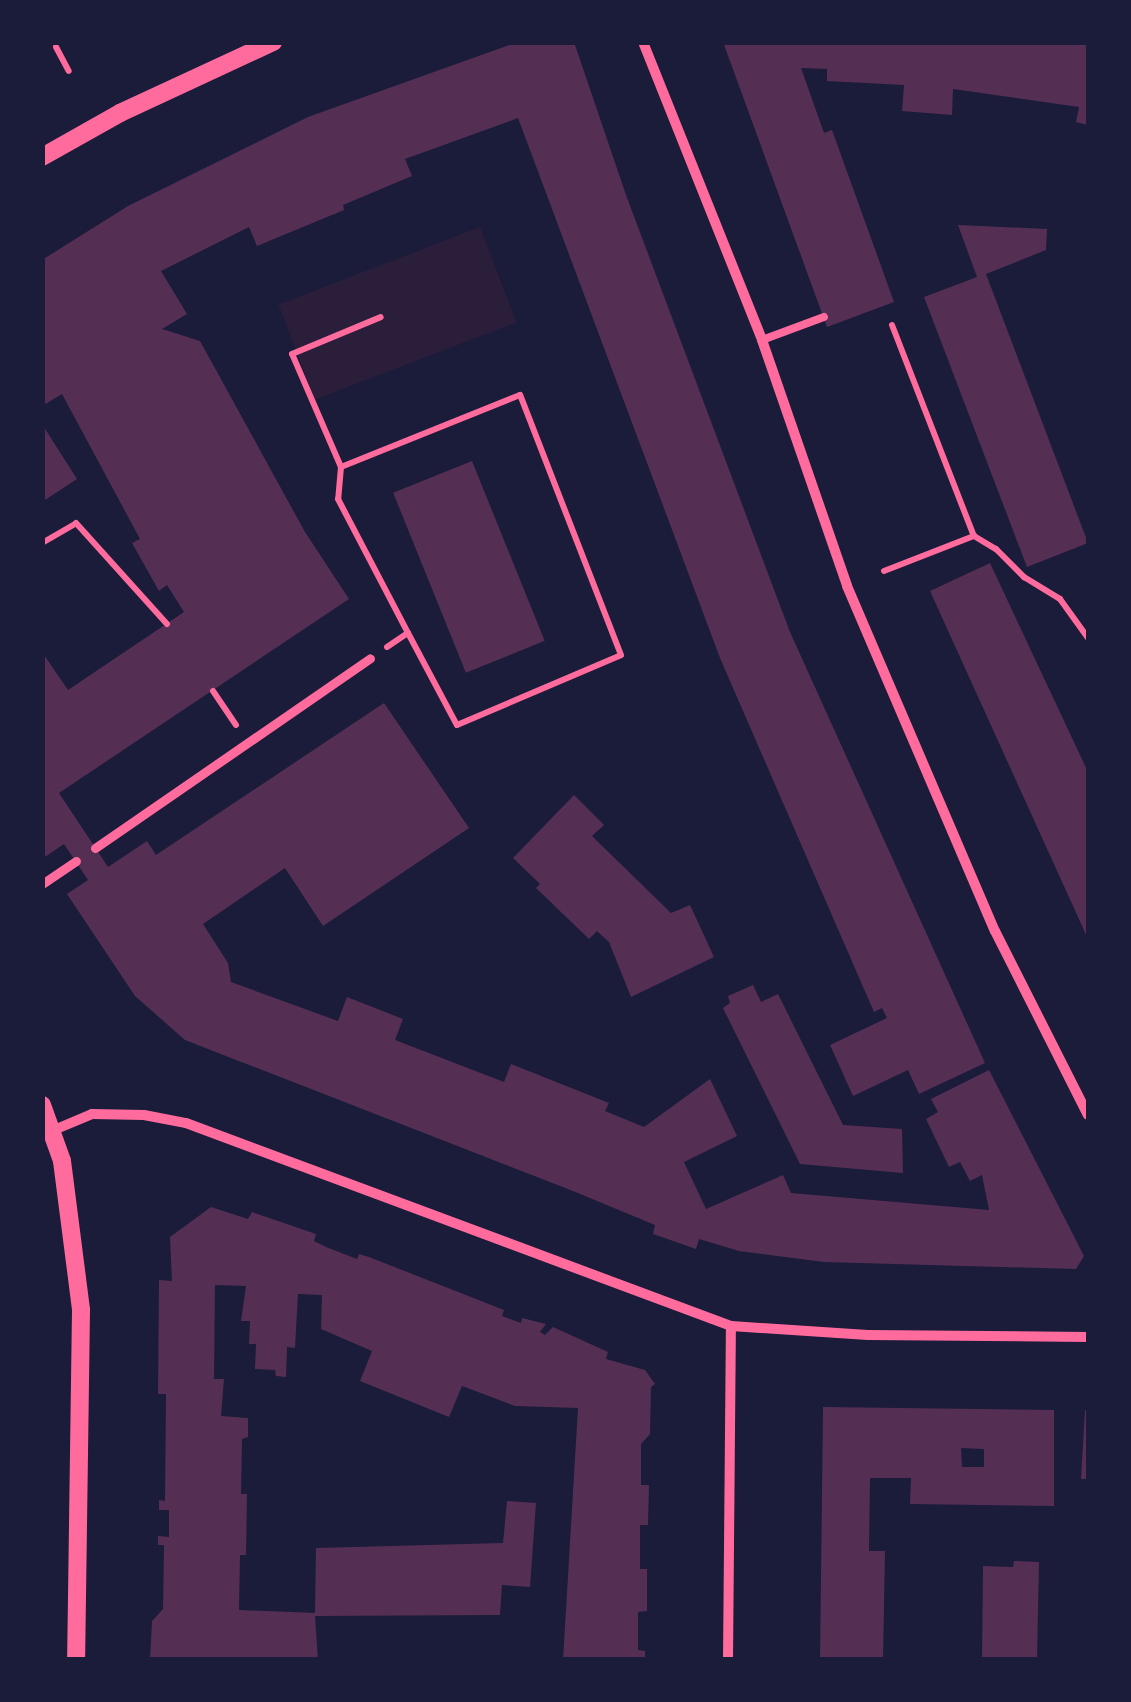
<!DOCTYPE html>
<html>
<head>
<meta charset="utf-8">
<style>
	body { margin:0 }
	#map { position:relative; width:1131px; height:1702px; overflow:hidden; background:#1b1b3a; font-family:"Exo 2",sans-serif }
	div>[style] { position:absolute }
	[style*='--x'] { left:calc(var(--x)*1px); top:calc(var(--y)*1px); width:calc(var(--w)*1px); rotate:calc(var(--a)*1deg) }
	.green>* { inset:0; background:#2a1e3b; transform-origin:0 0 }
	.building>* { inset:0; background:#542f53; transform-origin:0 0 }
	.path>* { height:6px; margin:-3px; padding:0 3px; transform-origin:3px; border-radius:3px; background:#ff6b9d }
	.service>* { height:8px; margin:-4px; padding:0 4px; transform-origin:4px; border-radius:4px; background:#ff6b9d }
	.pedestrian>* { height:9px; margin:-4.5px; padding:0 4.5px; transform-origin:4.5px; border-radius:4.5px; background:#ff6b9d }
	.minor>* { height:10px; margin:-5px; padding:0 5px; transform-origin:5px; border-radius:5px; background:#ff6b9d }
	.tertiary>* { height:18px; margin:-9px; padding:0 9px; transform-origin:9px; border-radius:9px; background:#ff6b9d }
	span { translate:-50% -50%; white-space:nowrap; text-align:center; line-height:1.15; -webkit-text-stroke:10px #1b1b3a; paint-order:stroke }
	.frame { position:absolute; inset:0; border:45px solid #1b1b3a; pointer-events:none }
</style>
</head>
<body>
<div id="map">
	<div class="green">
		<div style="left:480px;top:227px;width:102px;height:216px;rotate:69deg"></div>
	</div>
	<div class="building">
		<div style="clip-path:polygon(518px 42px,574px 42px,626px 195px,790px 632px,985px 1063px,919px 1094px,908px 1070px,853px 1096px,830px 1045px,887px 1018px,882px 1008px,874px 1012px,720px 658px,518px 118px,405px 159px,412px 176px,343px 205px,344px 210px,257px 246px,249px 227px,161px 271px,187px 314px,162px 329px,200px 341px,305px 532px,349px 599px,59px 793px,108px 867px,147px 841px,156px 855px,384px 703px,469px 828px,323px 926px,285px 868px,203px 924px,228px 963px,231px 982px,338px 1021px,347px 997px,403px 1019px,395px 1040px,504px 1082px,511px 1064px,609px 1103px,605px 1111px,644px 1127px,710px 1079px,737px 1136px,684px 1162px,706px 1209px,783px 1175px,791px 1193px,989px 1210px,982px 1175px,970px 1181px,960px 1162px,949px 1167px,926px 1119px,938px 1112px,931px 1099px,989px 1070px,1084px 1256px,1076px 1269px,824px 1262px,739px 1251px,699px 1239px,696px 1249px,653px 1234px,655px 1225px,573px 1191px,185px 1040px,135px 996px,67px 894px,88px 880px,64px 844px,42px 859px,42px 652px,68px 690px,184px 612px,167px 585px,159px 591px,132px 543px,140px 539px,62px 394px,42px 406px,42px 260px,128px 206px,308px 117px)"></div>
		<div style="clip-path:polygon(723px 42px,1088px 42px,1088px 125px,1076px 122px,1079px 107px,953px 89px,952px 115px,902px 111px,904px 85px,827px 81px,827px 69px,801px 68px,824px 133px,832px 130px,894px 302px,827px 327px)"></div>
		<div style="clip-path:polygon(958px 225px,1047px 229px,1046px 250px,986px 274px,1088px 543px,1027px 567px,924px 297px,977px 277px)"></div>
		<div style="clip-path:polygon(42px 424px,77px 479px,42px 502px)"></div>
		<div style="left:472px;top:461px;width:194px;height:85px;rotate:68deg"></div>
		<div style="clip-path:polygon(990px 563px,1088px 772px,1088px 939px,930px 591px)"></div>
		<div style="clip-path:polygon(574px 795px,604px 825px,592px 836px,671px 913px,690px 905px,714px 957px,631px 997px,609px 942px,597px 931px,589px 939px,536px 888px,540px 884px,513px 858px)"></div>
		<div style="clip-path:polygon(753px 985px,761px 1002px,778px 994px,843px 1125px,902px 1129px,903px 1173px,800px 1164px,723px 1008px,730px 1003px,728px 996px)"></div>
		<div style="clip-path:polygon(211px 1207px,248px 1219px,252px 1212px,316px 1234px,314px 1241px,326px 1247px,357px 1259px,359px 1254px,369px 1257px,504px 1310px,502px 1316px,521px 1323px,522px 1318px,546px 1324px,540px 1332px,545px 1335px,553px 1327px,608px 1352px,606px 1359px,645px 1370px,655px 1384px,651px 1387px,650px 1434px,641px 1444px,641px 1485px,649px 1485px,648px 1525px,640px 1525px,640px 1569px,647px 1569px,647px 1611px,638px 1612px,638px 1650px,645px 1651px,645px 1660px,563px 1660px,578px 1408px,515px 1406px,462px 1386px,449px 1417px,360px 1381px,372px 1351px,321px 1329px,322px 1295px,298px 1294px,295px 1348px,287px 1347px,286px 1377px,276px 1376px,275px 1370px,255px 1369px,256px 1344px,249px 1344px,250px 1321px,241px 1321px,246px 1286px,215px 1285px,214px 1379px,224px 1379px,221px 1416px,248px 1418px,248px 1437px,242px 1439px,241px 1494px,247px 1494px,246px 1555px,240px 1555px,239px 1610px,315px 1613px,316px 1548px,503px 1543px,507px 1501px,536px 1503px,530px 1587px,502px 1585px,500px 1615px,315px 1616px,318px 1660px,150px 1660px,152px 1621px,163px 1609px,164px 1545px,158px 1545px,158px 1536px,169px 1537px,169px 1510px,159px 1510px,159px 1500px,165px 1501px,166px 1394px,158px 1394px,159px 1280px,172px 1281px,170px 1237px)"></div>
		<div style="clip-path:polygon(evenodd,823px 1407px,1054px 1410px,1054px 1506px,910px 1504px,911px 1478px,870px 1478px,869px 1551px,885px 1551px,883px 1660px,820px 1660px,823px 1407px,961px 1448px,984px 1449px,984px 1467px,962px 1467px,961px 1448px)"></div>
		<div style="clip-path:polygon(1085px 1410px,1088px 1410px,1088px 1479px,1081px 1479px)"></div>
		<div style="clip-path:polygon(1014px 1561px,1039px 1562px,1037px 1660px,982px 1660px,983px 1566px,1013px 1567px)"></div>
	</div>
	<div class="path">
		<div style="--x:56;--y:47;--w:27;--a:62"></div>
		<div style="--x:892;--y:325;--w:226;--a:68.8"></div>
		<div style="--x:341;--y:467;--w:123;--a:-113.4"></div>
		<div style="--x:292;--y:354;--w:96;--a:-22.6"></div>
		<div style="--x:42;--y:543;--w:39;--a:-30"></div>
		<div style="--x:76;--y:523;--w:136;--a:48"></div>
		<div style="--x:884;--y:571;--w:97;--a:-21.3"></div>
		<div style="--x:974;--y:536;--w:26;--a:31"></div>
		<div style="--x:996;--y:549;--w:40;--a:45"></div>
		<div style="--x:1024;--y:577;--w:42;--a:31.4"></div>
		<div style="--x:1060;--y:599;--w:48;--a:54.3"></div>
		<div style="--x:387;--y:647;--w:25;--a:-34"></div>
		<div style="--x:408;--y:633;--w:104;--a:62"></div>
		<div style="--x:457;--y:725;--w:178;--a:-23.1"></div>
		<div style="--x:621;--y:655;--w:279;--a:-111.2"></div>
		<div style="--x:520;--y:395;--w:193;--a:158.1"></div>
		<div style="--x:341;--y:467;--w:32;--a:95"></div>
		<div style="--x:338;--y:499;--w:151;--a:62.4"></div>
		<div style="--x:213;--y:691;--w:41;--a:55.9"></div>
	</div>
	<div class="service">
		<div style="--x:762;--y:340;--w:66;--a:-20.4"></div>
	</div>
	<div class="pedestrian">
		<div style="--x:95;--y:848;--w:334;--a:-34.6"></div>
		<div style="--x:42;--y:884;--w:41;--a:-34.1"></div>
	</div>
	<div class="minor">
		<div style="--x:643;--y:42;--w:321;--a:68.2"></div>
		<div style="--x:762;--y:340;--w:260;--a:70.9"></div>
		<div style="--x:847;--y:586;--w:375;--a:66.8"></div>
		<div style="--x:995;--y:931;--w:206;--a:63.2"></div>
		<div style="--x:54;--y:1130;--w:41;--a:-22.8"></div>
		<div style="--x:92;--y:1114;--w:52;--a:1.1"></div>
		<div style="--x:144;--y:1115;--w:43;--a:10.8"></div>
		<div style="--x:186;--y:1123;--w:582;--a:20.43"></div>
		<div style="--x:731;--y:1326;--w:137;--a:3.8"></div>
		<div style="--x:868;--y:1335;--w:220;--a:0.5"></div>
		<div style="--x:728;--y:1660;--w:334;--a:-89.5"></div>
	</div>
	<div class="tertiary">
		<div style="--x:42;--y:157;--w:90;--a:-29.4"></div>
		<div style="--x:120;--y:113;--w:169;--a:-24.9"></div>
		<div style="--x:42;--y:1105;--w:59;--a:70.3"></div>
		<div style="--x:62;--y:1161;--w:150;--a:82.7"></div>
		<div style="--x:81;--y:1310;--w:350;--a:90.8"></div>
	</div>
	<div class="frame"></div>
</div>
</body>
</html>
